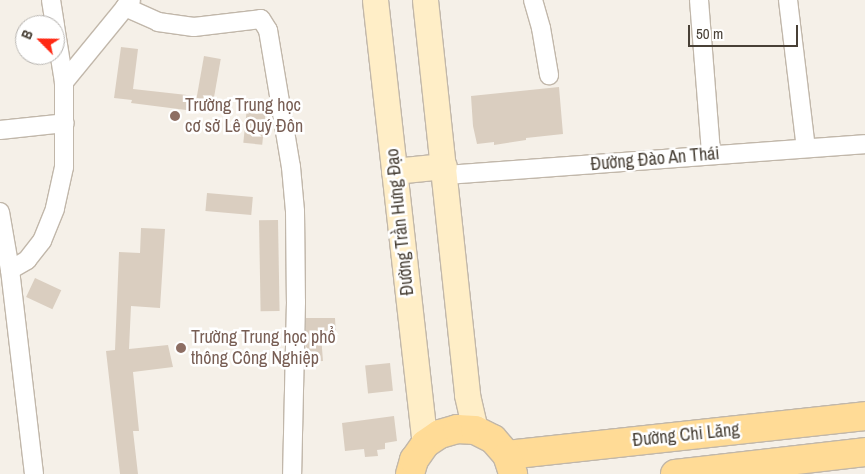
<!DOCTYPE html>
<html>
<head>
<meta charset="utf-8">
<style>
	body { margin:0 }
	#map { position:relative; width:865px; height:474px; overflow:hidden; background:#f5f0e8; font-family:"Archivo Narrow",sans-serif }
	div>[style] { position:absolute }
	[style*='--x'] { left:calc(var(--x)*1px); top:calc(var(--y)*1px); width:calc(var(--w)*1px); rotate:calc(var(--a)*1deg) }
	.building>* { inset:0; background:#dacec0; transform-origin:0 0 }
	.roads { filter:drop-shadow(1px 0 #c1b7aa) drop-shadow(-1px 0 #c1b7aa) drop-shadow(0 1px #c1b7aa) drop-shadow(0 -1px #c1b7aa) }
	.minor>* { height:18px; margin:-9px; padding:0 9px; transform-origin:9px; border-radius:9px; background:#fff }
	.secondary>* { height:25px; margin:-12.5px; padding:0 12.5px; transform-origin:12.5px; border-radius:12.5px; background:#ffeec7 }
	.primary>* { height:28px; margin:-14px; padding:0 14px; transform-origin:14px; border-radius:14px; background:#ffdb96 }
	.dots>* { width:14px; height:14px; translate:-50% -50%; box-sizing:border-box; border:2px solid #fff; border-radius:50% }
	span { translate:-50% -50%; white-space:nowrap; text-align:center; line-height:1.15; -webkit-text-stroke:5px #fff; paint-order:stroke }
	.education-label { font-size:18px; color:#785e54 }
	.left { translate:0 -50%; text-align:left }
	.street-label { font-size:18px; color:#484036 }
	.north { position:absolute; left:15px; top:15px; width:50px; height:50px; box-sizing:border-box; background:#fff; border:1px solid #b6b3af; border-radius:50%; rotate:293deg; font-size:14px; font-weight:700; line-height:20px; text-align:center; color:#484036 }
	.north::after { content:''; display:block; margin:auto; width:18px; height:22px; background:#ff2914; clip-path:polygon(50% 0,100% 100%,50% 72%,0 100%) }
	.scale { position:absolute; left:688px; top:25px; width:110px; height:22px; box-sizing:border-box; border:2px solid #484036; border-top:0; padding-left:6px; font-size:15px; line-height:18px; white-space:nowrap; color:#484036; -webkit-text-stroke:4px #fff; paint-order:stroke }
</style>
</head>
<body>
<div id="map">
	<div class="building">
		<div style="clip-path:polygon(121px 47px,138px 49px,133px 89px,196px 96px,194px 111px,131px 103px,132px 100px,114px 98px)"></div>
		<div style="left:204px;top:56px;width:17px;height:51px;rotate:10deg"></div>
		<div style="clip-path:polygon(559px 87px,563px 134px,526px 138px,526px 140px,494px 145px,494px 142px,477px 144px,473px 126px,471px 96px)"></div>
		<div style="left:248px;top:98px;width:19px;height:45px;rotate:6deg"></div>
		<div style="left:207px;top:193px;width:46px;height:18px;rotate:5deg"></div>
		<div style="left:278px;top:220px;width:91px;height:19px;rotate:89deg"></div>
		<div style="clip-path:polygon(141px 228px,165px 229px,160px 308px,131px 306px,129px 349px,168px 345px,173px 367px,133px 372px,139px 431px,133px 431px,138px 474px,120px 474px,106px 351px,115px 350px,119px 252px,140px 253px)"></div>
		<div style="left:35px;top:278px;width:29px;height:21px;rotate:25deg"></div>
		<div style="clip-path:polygon(306px 318px,335px 318px,336px 335px,321px 335px,323px 361px,305px 362px)"></div>
		<div style="left:390px;top:363px;width:28px;height:25px;rotate:84deg"></div>
		<div style="clip-path:polygon(394px 416px,397px 441px,385px 443px,385px 449px,377px 450px,378px 456px,365px 457px,364px 449px,345px 451px,342px 423px)"></div>
	</div>
	<div class="roads">
		<div class="minor">
			<div style="--x:51;--y:0;--w:25;--a:81"></div>
			<div style="--x:533;--y:0;--w:29;--a:74"></div>
			<div style="--x:541;--y:28;--w:48;--a:80.3"></div>
			<div style="--x:699;--y:0;--w:154;--a:85.5"></div>
			<div style="--x:788;--y:0;--w:149;--a:83.1"></div>
			<div style="--x:125;--y:7;--w:36;--a:24"></div>
			<div style="--x:158;--y:22;--w:36;--a:8"></div>
			<div style="--x:194;--y:27;--w:67;--a:-6.8"></div>
			<div style="--x:261;--y:19;--w:13;--a:58"></div>
			<div style="--x:268;--y:30;--w:139;--a:80.5"></div>
			<div style="--x:291;--y:167;--w:44;--a:84.8"></div>
			<div style="--x:295;--y:211;--w:91;--a:89.4"></div>
			<div style="--x:296;--y:302;--w:172;--a:91.3"></div>
			<div style="--x:55;--y:26;--w:57;--a:80.9"></div>
			<div style="--x:0;--y:130;--w:65;--a:-6.1"></div>
			<div style="--x:445;--y:175;--w:421;--a:-4.2"></div>
			<div style="--x:0;--y:212;--w:59;--a:80.2"></div>
			<div style="--x:34;--y:474;--w:205;--a:-96.7"></div>
			<div style="--x:10;--y:270;--w:20;--a:-30"></div>
			<div style="--x:27;--y:260;--w:24;--a:-52"></div>
			<div style="--x:42;--y:241;--w:35;--a:-68"></div>
			<div style="--x:55;--y:208;--w:42;--a:-77.6"></div>
			<div style="--x:64;--y:167;--w:85;--a:-90"></div>
			<div style="--x:64;--y:82;--w:106;--a:-50.7"></div>
		</div>
		<div class="secondary">
			<div style="--x:375;--y:0;--w:447;--a:83.6"></div>
			<div style="--x:425;--y:0;--w:397;--a:83.9"></div>
			<div style="--x:467;--y:395;--w:36;--a:77"></div>
			<div style="--x:394;--y:171;--w:50;--a:-5.7"></div>
		</div>
		<div class="primary">
			<div style="--x:507;--y:455;--w:360;--a:-6.2"></div>
			<div style="--x:410;--y:474;--w:15;--a:-74"></div>
			<div style="--x:414;--y:460;--w:19;--a:-55"></div>
			<div style="--x:425;--y:444;--w:18;--a:-34"></div>
			<div style="--x:440;--y:434;--w:18;--a:-16"></div>
			<div style="--x:457;--y:429;--w:18;--a:3"></div>
			<div style="--x:475;--y:430;--w:20;--a:27"></div>
			<div style="--x:493;--y:439;--w:21;--a:49"></div>
			<div style="--x:507;--y:455;--w:20;--a:72"></div>
			<div style="--x:675;--y:474;--w:191;--a:-6.6"></div>
		</div>
	</div>
	<div class="dots">
		<div style="left:175px;top:116px;background:#8d6e63"></div>
		<div style="left:181px;top:348px;background:#8d6e63"></div>
	</div>
	<div class="education-label">
		<span class="left" style="left:185px;top:116px">Trường Trung học<br>cơ sở Lê Quý Đôn</span>
		<span class="left" style="left:191px;top:348px">Trường Trung học phổ<br>thông Công Nghiệp</span>
	</div>
	<div class="street-label">
		<span style="left:655px;top:159px;rotate:-5deg">Đường Đào An Thái</span>
		<span style="left:400px;top:222px;rotate:-96deg">Đường Trần Hưng Đạo</span>
		<span style="left:686px;top:435px;rotate:-6deg">Đường Chi Lăng</span>
	</div>
	<div class="north">B</div>
	<div class="scale">50 m</div>
</div>
</body>
</html>
